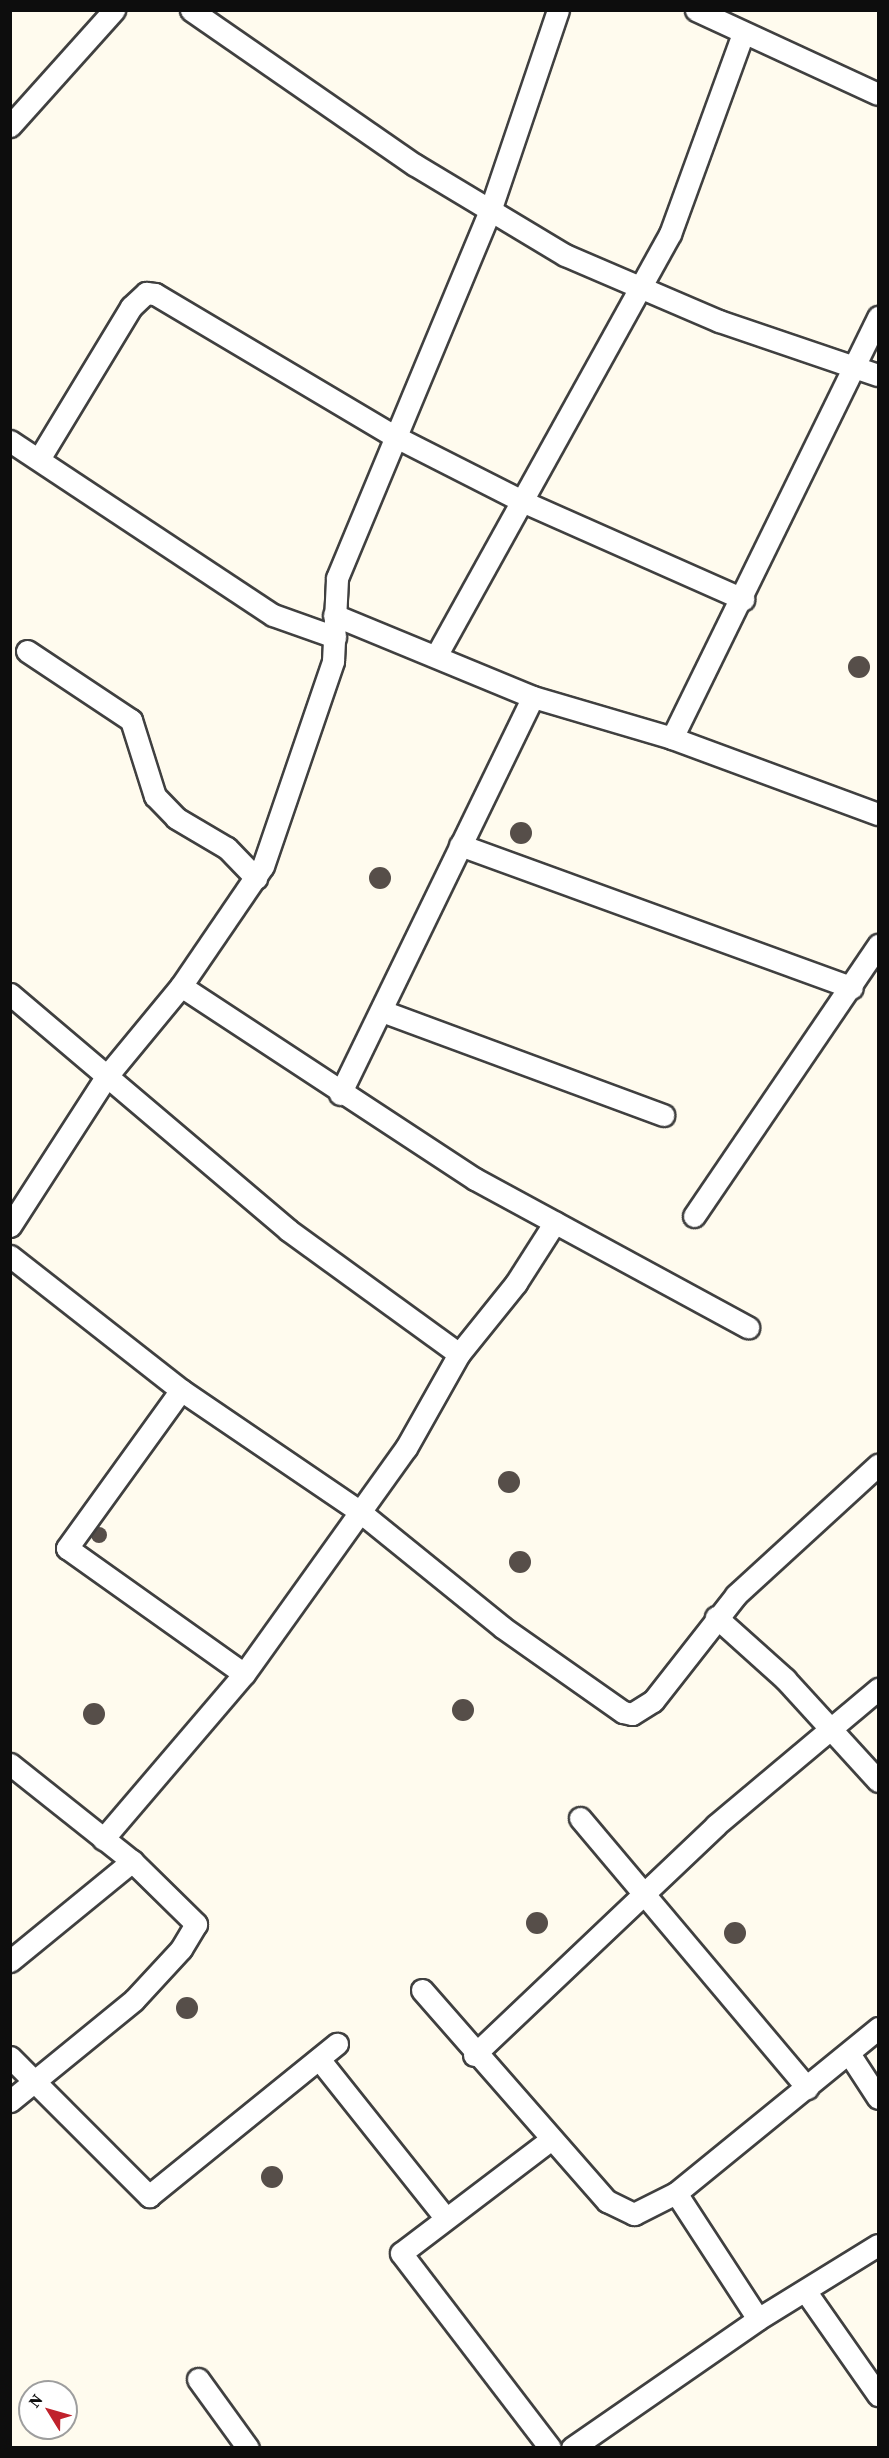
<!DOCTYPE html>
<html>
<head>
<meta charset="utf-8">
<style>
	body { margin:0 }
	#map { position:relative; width:889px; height:2458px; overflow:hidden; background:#fffbee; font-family:"Source Serif 4",serif }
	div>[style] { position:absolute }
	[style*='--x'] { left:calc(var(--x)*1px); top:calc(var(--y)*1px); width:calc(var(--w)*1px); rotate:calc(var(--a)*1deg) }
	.building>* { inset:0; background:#564e49 }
	.round { border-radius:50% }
	.roads { filter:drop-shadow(2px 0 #404040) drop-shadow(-2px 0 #404040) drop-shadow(0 2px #404040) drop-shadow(0 -2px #404040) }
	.minor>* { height:21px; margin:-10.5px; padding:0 10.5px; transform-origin:10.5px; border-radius:10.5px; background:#fff }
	span { translate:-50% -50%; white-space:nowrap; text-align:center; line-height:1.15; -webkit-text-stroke:6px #fff; paint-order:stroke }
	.frame { position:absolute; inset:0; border:12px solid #0d0d0d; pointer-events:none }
	.north { position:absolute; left:18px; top:2380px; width:60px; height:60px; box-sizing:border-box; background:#fff; border:2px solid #9e9e9e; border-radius:50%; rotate:307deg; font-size:16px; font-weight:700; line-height:24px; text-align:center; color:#0d0d0d }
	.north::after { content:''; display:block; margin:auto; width:21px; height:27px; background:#c0222c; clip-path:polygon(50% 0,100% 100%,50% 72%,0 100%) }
</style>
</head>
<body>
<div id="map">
	<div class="building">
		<div class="round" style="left:848px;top:656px;width:22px;height:22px"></div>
		<div class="round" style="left:510px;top:822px;width:22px;height:22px"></div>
		<div class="round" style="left:369px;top:867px;width:22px;height:22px"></div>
		<div class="round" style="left:498px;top:1471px;width:22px;height:22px"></div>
		<div class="round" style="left:91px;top:1527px;width:16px;height:16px"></div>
		<div class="round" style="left:509px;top:1551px;width:22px;height:22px"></div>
		<div class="round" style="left:452px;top:1699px;width:22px;height:22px"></div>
		<div class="round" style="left:83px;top:1703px;width:22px;height:22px"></div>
		<div class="round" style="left:526px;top:1912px;width:22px;height:22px"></div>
		<div class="round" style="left:724px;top:1922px;width:22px;height:22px"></div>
		<div class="round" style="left:176px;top:1997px;width:22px;height:22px"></div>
		<div class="round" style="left:261px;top:2166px;width:22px;height:22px"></div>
	</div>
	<div class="roads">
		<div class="minor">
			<div style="--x:191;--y:10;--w:272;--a:34.7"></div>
			<div style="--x:415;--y:165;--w:175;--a:31"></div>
			<div style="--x:565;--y:255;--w:168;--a:23.2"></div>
			<div style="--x:719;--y:321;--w:168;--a:18.8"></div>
			<div style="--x:696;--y:10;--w:200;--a:24.8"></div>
			<div style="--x:10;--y:126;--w:156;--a:-48.1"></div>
			<div style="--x:10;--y:441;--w:315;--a:33.5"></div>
			<div style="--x:273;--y:615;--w:66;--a:19.5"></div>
			<div style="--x:39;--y:459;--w:178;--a:-58.8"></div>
			<div style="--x:131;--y:307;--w:21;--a:-43"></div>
			<div style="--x:146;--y:293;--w:9;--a:6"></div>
			<div style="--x:155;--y:294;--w:278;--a:30.7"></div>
			<div style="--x:394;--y:436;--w:146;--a:26.9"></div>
			<div style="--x:524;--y:502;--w:240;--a:23.9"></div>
			<div style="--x:334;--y:615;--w:215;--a:22.4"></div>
			<div style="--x:533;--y:697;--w:145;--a:16.4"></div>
			<div style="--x:672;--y:738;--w:220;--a:20.3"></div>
			<div style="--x:27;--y:651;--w:125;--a:33.6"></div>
			<div style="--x:131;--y:720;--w:80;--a:72.5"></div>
			<div style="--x:155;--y:796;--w:30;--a:46"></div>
			<div style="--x:176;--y:818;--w:59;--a:30.5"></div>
			<div style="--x:227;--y:848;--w:42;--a:46"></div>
			<div style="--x:436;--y:656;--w:483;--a:-61"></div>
			<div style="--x:670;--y:234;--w:214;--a:-70"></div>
			<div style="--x:672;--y:738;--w:469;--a:-63.9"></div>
			<div style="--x:460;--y:845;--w:417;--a:20"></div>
			<div style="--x:181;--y:986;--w:352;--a:33.3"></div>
			<div style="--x:475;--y:1179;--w:311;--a:28.5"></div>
			<div style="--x:10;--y:994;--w:365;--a:40.3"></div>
			<div style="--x:288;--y:1230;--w:211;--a:35.9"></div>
			<div style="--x:382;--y:1011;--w:300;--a:20.3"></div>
			<div style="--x:340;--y:1094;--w:441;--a:-64.1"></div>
			<div style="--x:694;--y:1216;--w:328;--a:-55.8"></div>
			<div style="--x:10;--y:1226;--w:177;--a:-57.2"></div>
			<div style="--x:106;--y:1077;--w:118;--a:-50.5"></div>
			<div style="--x:181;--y:986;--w:145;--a:-55.7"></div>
			<div style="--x:263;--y:866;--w:217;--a:-71.1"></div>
			<div style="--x:333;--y:661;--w:83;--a:-87.2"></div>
			<div style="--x:337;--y:578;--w:398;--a:-67.4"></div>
			<div style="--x:490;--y:211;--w:212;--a:-71.3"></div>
			<div style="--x:10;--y:1256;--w:217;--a:38.1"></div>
			<div style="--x:181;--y:1390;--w:215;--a:34.2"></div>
			<div style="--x:359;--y:1511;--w:184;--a:39"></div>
			<div style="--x:502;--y:1627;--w:148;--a:35.1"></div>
			<div style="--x:623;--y:1712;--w:9;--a:13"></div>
			<div style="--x:632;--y:1714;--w:25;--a:-32"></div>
			<div style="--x:653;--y:1701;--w:135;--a:-51.9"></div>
			<div style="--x:736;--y:1595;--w:193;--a:-42.5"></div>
			<div style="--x:181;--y:1390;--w:195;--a:125.8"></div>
			<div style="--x:67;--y:1548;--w:217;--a:35.4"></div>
			<div style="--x:716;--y:1617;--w:93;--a:41.9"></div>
			<div style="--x:785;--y:1679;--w:138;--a:47.6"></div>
			<div style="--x:10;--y:1764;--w:156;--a:38.5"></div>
			<div style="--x:132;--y:1861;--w:90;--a:44.5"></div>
			<div style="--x:196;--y:1924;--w:29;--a:121"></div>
			<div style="--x:181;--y:1949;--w:69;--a:132.7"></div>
			<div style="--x:134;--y:2000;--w:160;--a:140.8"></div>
			<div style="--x:580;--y:1818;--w:353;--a:49.9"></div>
			<div style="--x:103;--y:1839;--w:217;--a:-49.5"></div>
			<div style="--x:244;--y:1674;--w:278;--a:-54.4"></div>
			<div style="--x:406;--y:1448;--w:108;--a:-60.6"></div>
			<div style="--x:459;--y:1354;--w:91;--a:-51.2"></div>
			<div style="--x:516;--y:1283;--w:72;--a:-57.4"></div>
			<div style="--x:10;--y:1961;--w:158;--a:-39.3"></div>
			<div style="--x:422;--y:1990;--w:281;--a:48.8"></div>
			<div style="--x:607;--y:2201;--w:30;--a:26"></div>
			<div style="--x:634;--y:2214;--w:47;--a:-26.6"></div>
			<div style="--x:676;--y:2193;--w:261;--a:-39.2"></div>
			<div style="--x:474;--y:2055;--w:334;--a:-43.5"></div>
			<div style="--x:716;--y:1825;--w:212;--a:-40"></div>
			<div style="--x:850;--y:2055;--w:51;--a:56.9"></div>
			<div style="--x:10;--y:2057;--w:197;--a:45"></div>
			<div style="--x:149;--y:2196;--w:242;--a:-39"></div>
			<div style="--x:319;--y:2059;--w:201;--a:51.5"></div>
			<div style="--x:550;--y:2140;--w:187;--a:142.8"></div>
			<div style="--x:401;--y:2253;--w:245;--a:52.6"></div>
			<div style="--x:676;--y:2193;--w:150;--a:56.9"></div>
			<div style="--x:806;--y:2292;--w:126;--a:55"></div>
			<div style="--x:198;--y:2379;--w:85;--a:54.1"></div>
			<div style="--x:572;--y:2448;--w:226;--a:-34.7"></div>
			<div style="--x:758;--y:2319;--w:141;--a:-31.7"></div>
		</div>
	</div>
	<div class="frame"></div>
	<div class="north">N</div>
</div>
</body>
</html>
